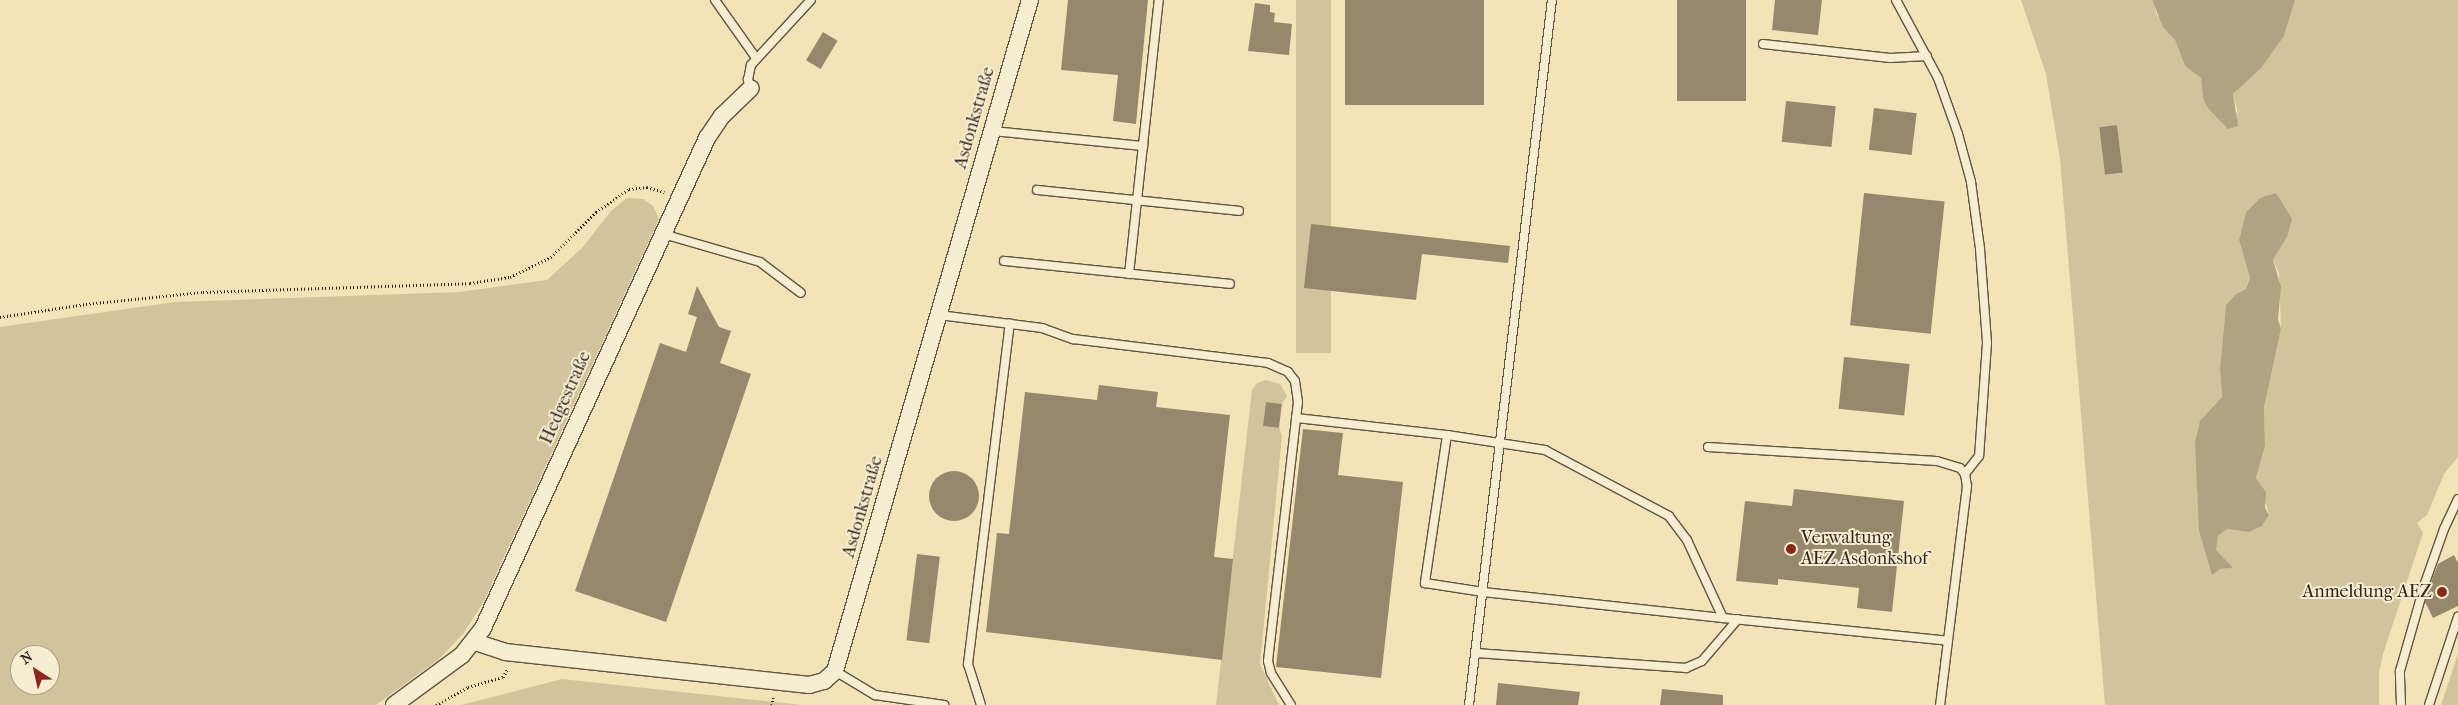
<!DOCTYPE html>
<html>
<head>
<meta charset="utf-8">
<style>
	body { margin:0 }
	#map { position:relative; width:2458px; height:705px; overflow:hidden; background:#f2e4b6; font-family:"IM FELL French Canon",serif }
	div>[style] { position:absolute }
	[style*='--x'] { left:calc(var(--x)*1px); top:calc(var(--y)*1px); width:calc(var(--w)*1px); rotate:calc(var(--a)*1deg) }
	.green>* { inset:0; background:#d1c39c; transform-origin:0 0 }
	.water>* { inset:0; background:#b0a382 }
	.building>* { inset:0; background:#95886d; transform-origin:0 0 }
	.round { border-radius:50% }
	.path>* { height:3px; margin-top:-1.5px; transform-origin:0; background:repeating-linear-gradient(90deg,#30241e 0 1px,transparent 0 3.5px) }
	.roads { filter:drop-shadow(1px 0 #605444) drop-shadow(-1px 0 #605444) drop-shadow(0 1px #605444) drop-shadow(0 -1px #605444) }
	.service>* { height:8px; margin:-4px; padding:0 4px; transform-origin:4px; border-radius:4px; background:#f7edd0 }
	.minor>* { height:16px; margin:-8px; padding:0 8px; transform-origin:8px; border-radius:8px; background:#f7edd0 }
	.dots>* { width:14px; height:14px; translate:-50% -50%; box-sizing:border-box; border:2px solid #f7edd0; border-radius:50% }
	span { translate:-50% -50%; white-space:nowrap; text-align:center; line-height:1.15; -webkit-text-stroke:4px #f7edd0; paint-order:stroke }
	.street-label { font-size:18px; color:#30241e }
	.poi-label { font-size:18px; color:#30241e }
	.left { translate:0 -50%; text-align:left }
	.right { translate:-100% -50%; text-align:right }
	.north { position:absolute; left:10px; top:645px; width:50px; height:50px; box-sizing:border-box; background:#f7edd0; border:1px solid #a79d89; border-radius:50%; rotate:325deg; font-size:14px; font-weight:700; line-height:20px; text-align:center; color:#30241e }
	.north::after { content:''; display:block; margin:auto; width:18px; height:22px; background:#8f2418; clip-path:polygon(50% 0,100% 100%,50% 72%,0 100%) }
</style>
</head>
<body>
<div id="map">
	<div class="green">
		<div style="left:1296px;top:0;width:35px;height:353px"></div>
		<div style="clip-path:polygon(evenodd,2021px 0,2152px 0,2157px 15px,2175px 40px,2185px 66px,2201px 78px,2203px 98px,2238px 113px,2233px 94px,2284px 36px,2295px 0,2458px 0,2458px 457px,2444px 474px,2427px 515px,2417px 523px,2423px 533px,2383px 654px,2379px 673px,2379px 705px,2105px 705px,2060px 159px,2046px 74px,2021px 0,2117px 125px,2123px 173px,2105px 175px,2099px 128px,2117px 125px,2021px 0,2260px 198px,2287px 237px,2273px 260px,2279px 273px,2281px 329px,2264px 408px,2265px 446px,2256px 478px,2266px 492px,2264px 497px,2269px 515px,2262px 526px,2249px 532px,2227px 529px,2218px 536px,2215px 550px,2232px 568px,2220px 569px,2197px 495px,2214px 406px,2222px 397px,2220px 368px,2226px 305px,2236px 294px,2246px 289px,2250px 278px,2239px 240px,2246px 212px,2260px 198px)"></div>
		<div style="clip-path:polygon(evenodd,627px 198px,643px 199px,653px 206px,659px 219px,483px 603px,463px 634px,439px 659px,376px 705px,0 705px,0 327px,175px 302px,459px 292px,547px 280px,582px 248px,611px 211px,627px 198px,20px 655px,50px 655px,50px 685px,20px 685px,20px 655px)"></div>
		<div style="clip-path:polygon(1266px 380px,1280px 384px,1287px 396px,1282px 404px,1266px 402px,1263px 425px,1279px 427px,1282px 436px,1260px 664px,1279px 705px,1216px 705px,1252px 390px,1257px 383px)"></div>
		<div style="clip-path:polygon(2458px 654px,2458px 705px,2441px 705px)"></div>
		<div style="clip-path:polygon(562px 679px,802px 705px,461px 705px)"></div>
	</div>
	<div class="water">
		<div style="clip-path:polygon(2152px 0,2295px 0,2284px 36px,2261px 68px,2233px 94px,2238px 126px,2228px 129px,2208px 108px,2203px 98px,2201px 78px,2185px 66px,2175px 40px,2163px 27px)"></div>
		<div style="clip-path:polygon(2276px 193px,2292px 219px,2287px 237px,2273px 260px,2281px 287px,2278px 319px,2281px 329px,2264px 408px,2265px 446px,2256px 478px,2266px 492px,2265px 508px,2269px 515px,2262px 526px,2249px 532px,2227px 529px,2218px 536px,2216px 550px,2233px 568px,2220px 569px,2212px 575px,2199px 531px,2195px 443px,2200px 421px,2222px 397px,2220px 368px,2226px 305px,2236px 294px,2246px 289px,2250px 278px,2239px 240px,2246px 212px,2260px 198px)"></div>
	</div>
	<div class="building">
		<div style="clip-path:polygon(1068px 0,1148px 0,1136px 124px,1113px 121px,1118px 75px,1061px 70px)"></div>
		<div style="left:1345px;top:0;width:139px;height:105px"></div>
		<div style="left:1677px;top:0;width:69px;height:101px"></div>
		<div style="clip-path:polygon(1775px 0,1822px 0,1818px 35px,1772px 30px)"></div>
		<div style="clip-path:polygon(1255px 3px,1270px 5px,1270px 12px,1275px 13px,1274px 22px,1292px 24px,1289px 55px,1248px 51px)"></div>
		<div style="left:823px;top:32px;width:17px;height:33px;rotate:31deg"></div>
		<div style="left:1786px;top:101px;width:50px;height:41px;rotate:6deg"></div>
		<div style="left:1874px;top:108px;width:43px;height:42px;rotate:7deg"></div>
		<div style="left:2117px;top:125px;width:48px;height:18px;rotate:83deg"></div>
		<div style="left:1864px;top:193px;width:81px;height:133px;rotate:6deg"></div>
		<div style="clip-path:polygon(1311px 224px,1510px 246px,1508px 263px,1422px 254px,1416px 300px,1304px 288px)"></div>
		<div style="clip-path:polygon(697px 286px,719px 327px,731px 331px,720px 363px,751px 374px,666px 622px,575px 591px,660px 343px,686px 352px,697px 317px,688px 314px)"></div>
		<div style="left:1844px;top:357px;width:66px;height:52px;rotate:6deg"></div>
		<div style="clip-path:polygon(1099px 385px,1158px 392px,1156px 407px,1230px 415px,1214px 557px,1233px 559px,1222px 660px,986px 632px,997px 533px,1009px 534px,1025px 392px,1097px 400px)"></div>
		<div style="left:1266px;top:402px;width:16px;height:24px;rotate:7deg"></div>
		<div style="clip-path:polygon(1303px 429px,1343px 433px,1338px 475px,1403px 482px,1381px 678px,1276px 667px)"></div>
		<div class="round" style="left:929px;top:471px;width:50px;height:50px"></div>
		<div style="clip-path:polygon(1794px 489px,1904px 501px,1892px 612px,1857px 608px,1859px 588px,1778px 579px,1778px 585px,1736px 581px,1745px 501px,1792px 506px)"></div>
		<div style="left:917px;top:554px;width:23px;height:87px;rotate:7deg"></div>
		<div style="clip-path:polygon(2454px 555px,2458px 563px,2458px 606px,2433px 618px,2425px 602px,2430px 585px,2438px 564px)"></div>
		<div style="clip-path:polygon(1498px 683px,1580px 692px,1578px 705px,1496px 705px)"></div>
		<div style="clip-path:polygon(1662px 689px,1723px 695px,1723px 705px,1660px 705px)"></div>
	</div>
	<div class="path">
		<div style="--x:0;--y:317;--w:87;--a:-8.6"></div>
		<div style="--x:86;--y:304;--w:118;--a:-5.9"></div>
		<div style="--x:203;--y:292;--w:267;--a:-1.9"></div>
		<div style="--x:470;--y:283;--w:40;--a:-8.5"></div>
		<div style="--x:510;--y:277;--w:46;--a:-26"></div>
		<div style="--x:551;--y:257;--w:64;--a:-45"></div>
		<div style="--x:596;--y:212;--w:40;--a:-34.9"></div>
		<div style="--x:629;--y:189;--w:18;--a:-6"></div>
		<div style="--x:647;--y:187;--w:18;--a:16"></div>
		<div style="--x:436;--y:705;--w:37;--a:-29"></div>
		<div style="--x:468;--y:687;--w:36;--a:-16"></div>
		<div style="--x:503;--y:677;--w:10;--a:-61"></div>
		<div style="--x:772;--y:705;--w:8;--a:-83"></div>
	</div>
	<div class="roads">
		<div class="service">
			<div style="--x:715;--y:0;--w:71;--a:54.7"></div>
			<div style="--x:1896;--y:0;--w:89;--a:61.7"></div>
			<div style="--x:1938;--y:78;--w:59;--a:70.3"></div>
			<div style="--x:1958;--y:134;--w:50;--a:74.8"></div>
			<div style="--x:1971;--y:182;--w:68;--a:82.3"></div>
			<div style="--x:1980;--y:249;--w:94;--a:85.7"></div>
			<div style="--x:1987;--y:343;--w:113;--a:94"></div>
			<div style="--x:1979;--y:456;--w:23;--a:128"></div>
			<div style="--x:1763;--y:44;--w:128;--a:6.3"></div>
			<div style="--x:1890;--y:58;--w:37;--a:-3"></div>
			<div style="--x:751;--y:88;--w:9;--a:-111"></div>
			<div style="--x:748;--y:80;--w:15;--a:-79"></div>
			<div style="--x:751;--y:65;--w:88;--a:-47.3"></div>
			<div style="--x:992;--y:131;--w:152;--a:5.7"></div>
			<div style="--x:1037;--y:190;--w:203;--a:5.9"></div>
			<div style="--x:663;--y:234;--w:101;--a:16.1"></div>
			<div style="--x:760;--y:262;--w:51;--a:37.1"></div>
			<div style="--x:1004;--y:261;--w:227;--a:5.8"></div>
			<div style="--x:1129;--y:274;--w:276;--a:-83.8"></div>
			<div style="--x:939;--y:315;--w:104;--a:7.2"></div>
			<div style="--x:1042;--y:328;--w:33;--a:20"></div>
			<div style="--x:1073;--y:339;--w:196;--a:7"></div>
			<div style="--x:1268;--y:363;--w:22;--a:24"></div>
			<div style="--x:1288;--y:372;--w:11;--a:52"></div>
			<div style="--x:1295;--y:381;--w:21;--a:82"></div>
			<div style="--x:1298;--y:402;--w:16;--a:97"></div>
			<div style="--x:1708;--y:447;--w:229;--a:3.5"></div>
			<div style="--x:1937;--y:461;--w:24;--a:17"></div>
			<div style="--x:1960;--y:468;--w:8;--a:50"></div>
			<div style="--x:1965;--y:474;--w:12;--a:81"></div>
			<div style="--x:1967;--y:486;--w:221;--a:97"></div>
			<div style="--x:1723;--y:618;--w:86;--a:-114.8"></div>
			<div style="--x:1687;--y:540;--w:30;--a:-127"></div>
			<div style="--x:1669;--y:516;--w:140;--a:-152"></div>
			<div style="--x:1545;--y:450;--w:99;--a:-171.3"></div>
			<div style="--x:1447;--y:435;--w:150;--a:98.5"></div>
			<div style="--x:1425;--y:583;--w:59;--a:8.8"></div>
			<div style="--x:1483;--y:592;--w:241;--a:6.2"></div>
			<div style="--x:1723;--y:618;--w:226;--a:5.8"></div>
			<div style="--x:1476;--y:653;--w:211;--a:4.1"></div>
			<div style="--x:1686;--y:668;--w:17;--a:-24"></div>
			<div style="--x:1702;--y:661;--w:55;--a:-49.4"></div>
			<div style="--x:835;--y:671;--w:47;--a:31"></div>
			<div style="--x:875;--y:695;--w:70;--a:8.2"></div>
			<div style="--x:981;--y:705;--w:43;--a:-107.6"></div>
			<div style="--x:968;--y:664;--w:343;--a:-83"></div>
			<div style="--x:1291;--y:705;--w:38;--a:-122"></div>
			<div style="--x:1271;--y:673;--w:12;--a:-104"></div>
			<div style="--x:1268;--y:661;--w:245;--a:-83.4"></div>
			<div style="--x:1296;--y:418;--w:152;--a:6.4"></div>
			<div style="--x:1469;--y:705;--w:710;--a:-83.29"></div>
			<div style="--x:2401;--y:705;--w:34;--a:-92"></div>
			<div style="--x:2400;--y:671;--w:91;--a:-74.1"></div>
			<div style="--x:2425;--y:583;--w:57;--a:-70.6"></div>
			<div style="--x:2444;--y:529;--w:33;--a:-65"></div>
			<div style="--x:2429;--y:705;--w:93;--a:-71.8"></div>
		</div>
		<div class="minor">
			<div style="--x:475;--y:642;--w:32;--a:18"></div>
			<div style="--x:505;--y:652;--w:306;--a:6.2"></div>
			<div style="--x:809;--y:685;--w:16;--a:-15"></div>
			<div style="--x:824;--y:681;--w:15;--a:-42"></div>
			<div style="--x:835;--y:671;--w:699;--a:-73.8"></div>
			<div style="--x:394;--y:705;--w:84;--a:-36.3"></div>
			<div style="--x:462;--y:655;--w:34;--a:-52"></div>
			<div style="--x:483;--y:628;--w:539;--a:-65.43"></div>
			<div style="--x:707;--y:138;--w:27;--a:-56"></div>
			<div style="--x:722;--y:116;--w:40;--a:-44"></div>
		</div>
	</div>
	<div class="dots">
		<div style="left:1791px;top:549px;background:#8f2418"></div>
		<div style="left:2442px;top:592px;background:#8f2418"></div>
	</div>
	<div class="street-label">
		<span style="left:975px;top:118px;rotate:-74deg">Asdonkstraße</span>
		<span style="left:566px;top:398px;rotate:-66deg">Hedgestraße</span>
		<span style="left:863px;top:507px;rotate:-74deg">Asdonkstraße</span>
	</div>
	<div class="poi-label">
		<span class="left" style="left:1801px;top:549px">Verwaltung<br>AEZ Asdonkshof</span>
		<span class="right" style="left:2432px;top:592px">Anmeldung AEZ</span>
	</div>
	<div class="north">N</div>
</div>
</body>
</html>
